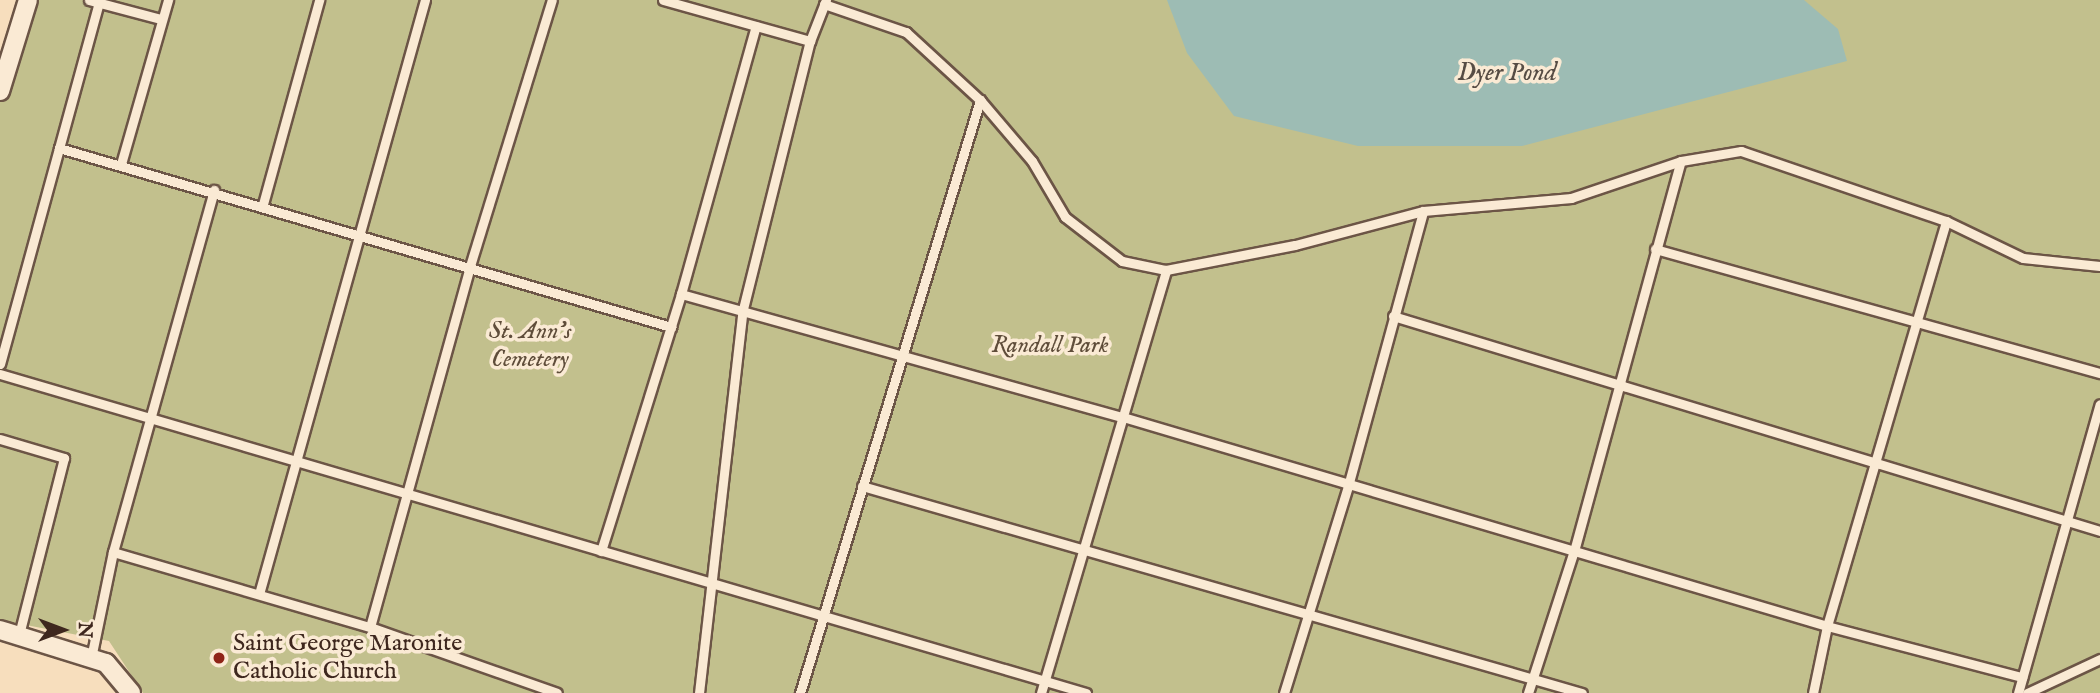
<!DOCTYPE html>
<html>
<head>
<meta charset="utf-8">
<style>
	body { margin:0 }
	#map { position:relative; width:2100px; height:693px; overflow:hidden; background:#f7debd; font-family:"IM FELL English",serif }
	div>[style] { position:absolute }
	[style*='--x'] { left:calc(var(--x)*1px); top:calc(var(--y)*1px); width:calc(var(--w)*1px); rotate:calc(var(--a)*1deg) }
	.green>* { inset:0; background:#c2c08d }
	.water>* { inset:0; background:#9dbcb4 }
	.roads { filter:drop-shadow(2px 0 #6c5546) drop-shadow(-2px 0 #6c5546) drop-shadow(0 2px #6c5546) drop-shadow(0 -2px #6c5546) }
	.lane>* { height:9px; margin:-4.5px; padding:0 4.5px; transform-origin:4.5px; border-radius:4.5px; background:#faead4 }
	.street>* { height:18px; margin:-9px; padding:0 9px; transform-origin:9px; border-radius:9px; background:#faead4 }
	.dots>* { width:19px; height:19px; translate:-50% -50%; box-sizing:border-box; border:4px solid #faead4; border-radius:50% }
	span { translate:-50% -50%; white-space:nowrap; text-align:center; line-height:1.15; -webkit-text-stroke:7px #faead4; paint-order:stroke }
	.park-label { font-size:24px; color:#5f4d3a; font-style:italic }
	.poi-label { font-size:24px; color:#3e271e }
	.left { translate:0 -50%; text-align:left }
	.water-label { font-size:26px; color:#564c44; font-style:italic }
	.north { position:absolute; left:28px; top:595px; width:70px; height:70px; -webkit-text-stroke:5px #faead4; paint-order:stroke; rotate:90deg; font-size:19px; font-weight:700; line-height:28px; text-align:center; color:#3e271e }
	.north::after { content:''; display:block; margin:auto; width:24px; height:32px; background:#3e271e; clip-path:polygon(50% 0,100% 100%,50% 72%,0 100%) }
</style>
</head>
<body>
<div id="map">
	<div class="green">
		<div style="clip-path:polygon(28px 0,2100px 0,2100px 693px,143px 693px,109px 641px,0 620px,0 96px)"></div>
	</div>
	<div class="water">
		<div style="clip-path:polygon(1167px 0,1804px 0,1838px 29px,1847px 61px,1522px 146px,1358px 146px,1234px 116px,1187px 53px)"></div>
	</div>
	<div class="roads">
		<div class="lane">
			<div style="--x:89;--y:0;--w:74;--a:14.8"></div>
			<div style="--x:663;--y:0;--w:153;--a:15.6"></div>
			<div style="--x:824;--y:4;--w:87;--a:18.9"></div>
			<div style="--x:906;--y:32;--w:100;--a:42.6"></div>
			<div style="--x:980;--y:100;--w:80;--a:49.6"></div>
			<div style="--x:1032;--y:161;--w:65;--a:59.5"></div>
			<div style="--x:1065;--y:217;--w:72;--a:37.7"></div>
			<div style="--x:1122;--y:261;--w:45;--a:11.6"></div>
			<div style="--x:1166;--y:270;--w:131;--a:-11"></div>
			<div style="--x:1295;--y:245;--w:132;--a:-14.9"></div>
			<div style="--x:59;--y:148;--w:638;--a:16.3"></div>
			<div style="--x:121;--y:164;--w:171;--a:-74"></div>
			<div style="--x:263;--y:204;--w:212;--a:-74.6"></div>
			<div style="--x:1655;--y:249;--w:462;--a:15.6"></div>
			<div style="--x:681;--y:294;--w:459;--a:15.6"></div>
			<div style="--x:1123;--y:417;--w:734;--a:16.53"></div>
			<div style="--x:1827;--y:626;--w:202;--a:14.7"></div>
			<div style="--x:1393;--y:316;--w:739;--a:16.91"></div>
			<div style="--x:0;--y:364;--w:375;--a:-74.7"></div>
			<div style="--x:0;--y:374;--w:1132;--a:16.37"></div>
			<div style="--x:0;--y:439;--w:67;--a:16.5"></div>
			<div style="--x:64;--y:458;--w:183;--a:104.3"></div>
			<div style="--x:862;--y:486;--w:749;--a:16.04"></div>
			<div style="--x:601;--y:551;--w:269;--a:-72.7"></div>
			<div style="--x:681;--y:294;--w:278;--a:-74.4"></div>
			<div style="--x:113;--y:552;--w:268;--a:16.3"></div>
			<div style="--x:370;--y:627;--w:198;--a:19.4"></div>
			<div style="--x:259;--y:594;--w:617;--a:-74.39"></div>
			<div style="--x:370;--y:627;--w:375;--a:-74.5"></div>
			<div style="--x:470;--y:266;--w:278;--a:-72.9"></div>
			<div style="--x:91;--y:658;--w:108;--a:-78.3"></div>
			<div style="--x:113;--y:552;--w:376;--a:-74.4"></div>
			<div style="--x:699;--y:693;--w:382;--a:-83.5"></div>
			<div style="--x:742;--y:313;--w:280;--a:-76"></div>
			<div style="--x:810;--y:41;--w:44;--a:-68.7"></div>
			<div style="--x:800;--y:693;--w:620;--a:-73.11"></div>
			<div style="--x:1041;--y:693;--w:441;--a:-73.5"></div>
			<div style="--x:1284;--y:693;--w:217;--a:-72.8"></div>
			<div style="--x:1348;--y:486;--w:285;--a:-74.7"></div>
			<div style="--x:1423;--y:211;--w:149;--a:-5"></div>
			<div style="--x:1571;--y:198;--w:116;--a:-18.6"></div>
			<div style="--x:1681;--y:161;--w:61;--a:-9.5"></div>
			<div style="--x:1741;--y:151;--w:217;--a:18.9"></div>
			<div style="--x:1946;--y:221;--w:85;--a:25.7"></div>
			<div style="--x:2023;--y:258;--w:77;--a:5.9"></div>
			<div style="--x:1528;--y:693;--w:149;--a:-72.1"></div>
			<div style="--x:1574;--y:551;--w:404;--a:-74.7"></div>
			<div style="--x:1813;--y:693;--w:68;--a:-78.2"></div>
			<div style="--x:1827;--y:626;--w:422;--a:-73.6"></div>
			<div style="--x:2018;--y:693;--w:300;--a:-74.2"></div>
			<div style="--x:2027;--y:693;--w:81;--a:-25"></div>
		</div>
		<div class="street">
			<div style="--x:0;--y:91;--w:95;--a:-72.9"></div>
			<div style="--x:0;--y:630;--w:111;--a:17.3"></div>
			<div style="--x:106;--y:663;--w:39;--a:50"></div>
		</div>
	</div>
	<div class="dots">
		<div style="left:219px;top:658px;background:#8f2418"></div>
	</div>
	<div class="park-label">
		<span style="left:530px;top:346px">St. Ann's<br>Cemetery</span>
		<span style="left:1050px;top:346px">Randall Park</span>
	</div>
	<div class="poi-label">
		<span class="left" style="left:233px;top:658px">Saint George Maronite<br>Catholic Church</span>
	</div>
	<div class="water-label">
		<span style="left:1507px;top:73px">Dyer Pond</span>
	</div>
	<div class="north">N</div>
</div>
</body>
</html>
